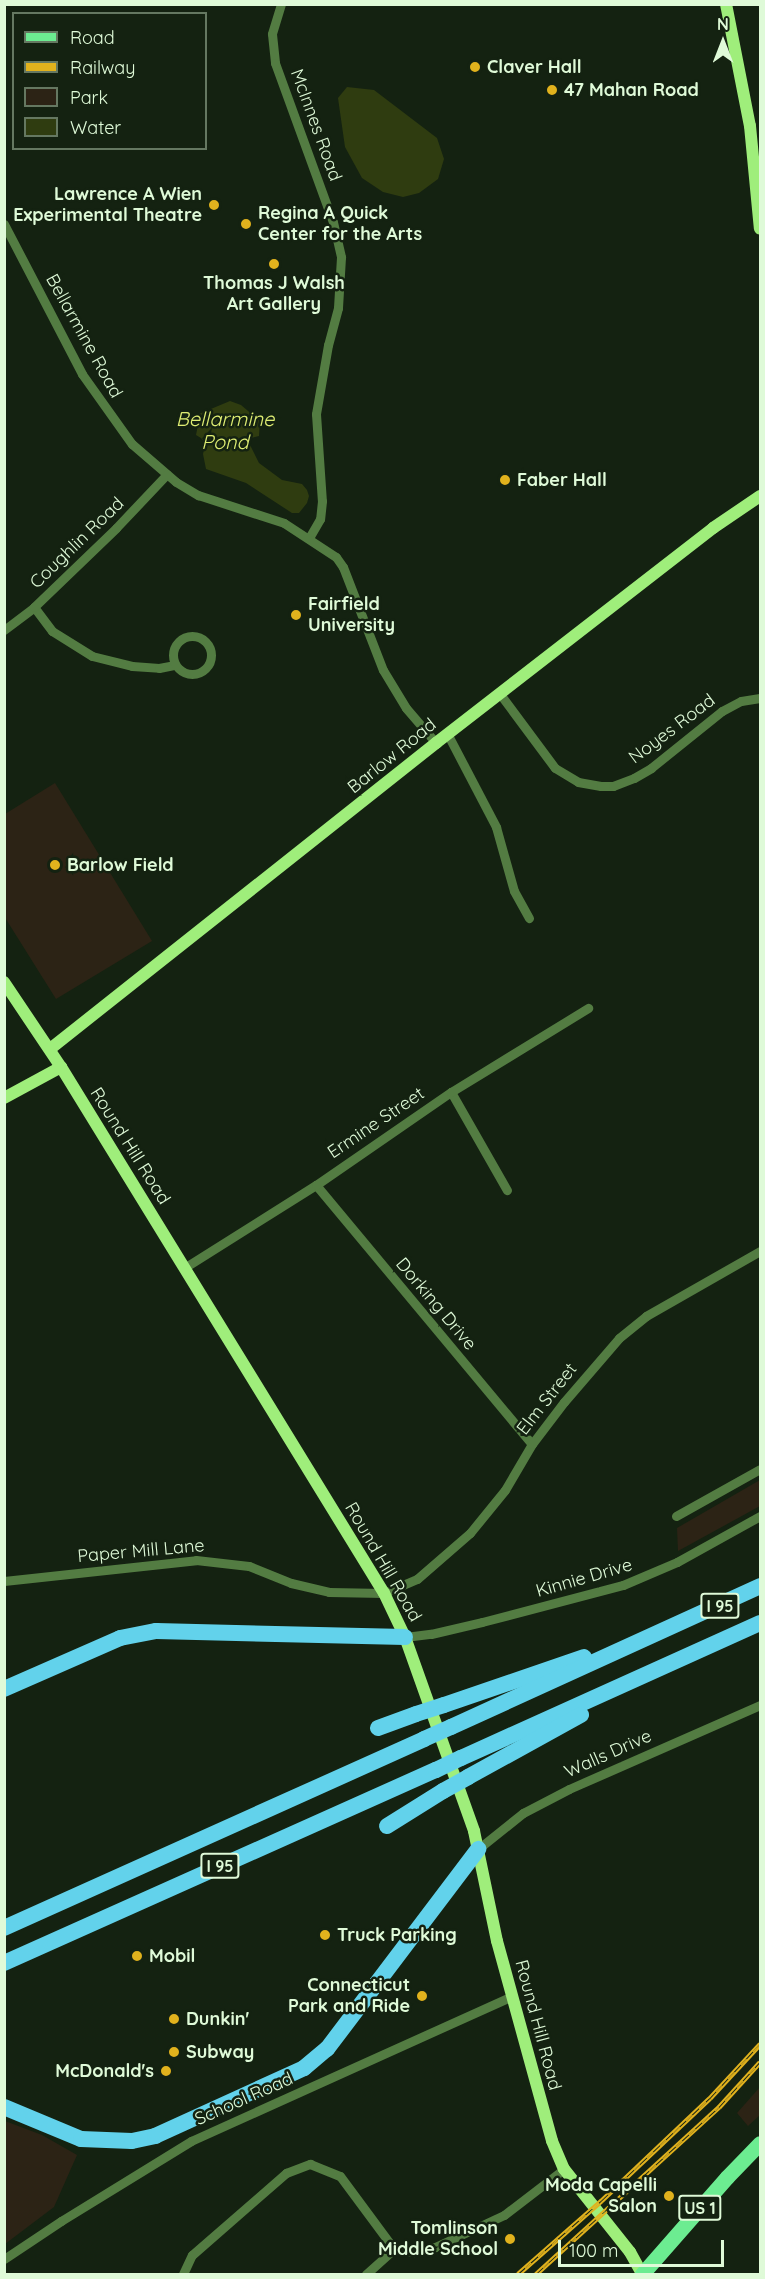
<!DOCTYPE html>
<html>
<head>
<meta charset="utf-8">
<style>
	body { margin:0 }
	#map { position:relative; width:765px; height:2279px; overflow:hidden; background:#142211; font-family:Quicksand,sans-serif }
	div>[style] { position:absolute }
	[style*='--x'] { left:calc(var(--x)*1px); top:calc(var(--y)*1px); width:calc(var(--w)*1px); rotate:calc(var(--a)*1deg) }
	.green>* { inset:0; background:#2c2315 }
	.water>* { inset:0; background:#2f3c10 }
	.street>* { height:9px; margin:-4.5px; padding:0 4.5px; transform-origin:4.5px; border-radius:4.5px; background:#537c42 }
	.street>.ring { margin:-4.5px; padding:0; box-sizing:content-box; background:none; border:9px solid #537c42; border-radius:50% }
	.secondary>* { height:12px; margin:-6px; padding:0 6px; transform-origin:6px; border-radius:6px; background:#9fee7b }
	.primary>* { height:15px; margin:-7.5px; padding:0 7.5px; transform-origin:7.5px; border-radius:7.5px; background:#6cec91 }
	.highway>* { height:16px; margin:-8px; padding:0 8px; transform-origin:8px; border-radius:8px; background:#62d2eb }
	.rail>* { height:5px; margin-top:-2.5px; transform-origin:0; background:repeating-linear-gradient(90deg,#142211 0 9px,#e1b21d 0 18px); box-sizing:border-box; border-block:2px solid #e1b21d }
	.highway-bridge>* { height:16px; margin:-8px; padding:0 8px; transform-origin:8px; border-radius:8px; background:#62d2eb }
	.dots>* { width:16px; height:16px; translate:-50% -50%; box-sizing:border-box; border:3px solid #142211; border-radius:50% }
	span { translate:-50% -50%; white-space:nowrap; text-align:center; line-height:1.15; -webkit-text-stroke:5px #142211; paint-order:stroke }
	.shield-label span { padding:2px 4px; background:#142211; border:2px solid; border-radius:4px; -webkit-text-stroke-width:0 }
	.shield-label { font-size:16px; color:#dffad8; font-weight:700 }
	.poi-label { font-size:18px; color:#dffad8; font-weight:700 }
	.left { translate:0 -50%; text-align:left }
	.right { translate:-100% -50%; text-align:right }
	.street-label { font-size:18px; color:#dffad8 }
	.water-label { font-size:20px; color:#deed73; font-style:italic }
	.frame { position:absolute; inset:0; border:6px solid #dffad8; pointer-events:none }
	.legend { position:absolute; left:12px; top:12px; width:195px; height:138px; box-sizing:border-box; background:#142211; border:2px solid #657861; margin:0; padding:8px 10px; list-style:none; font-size:18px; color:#dffad8 }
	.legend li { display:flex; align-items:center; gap:12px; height:30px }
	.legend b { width:30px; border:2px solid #657861 }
	.north { position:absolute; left:693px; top:12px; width:60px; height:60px; -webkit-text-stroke:4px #142211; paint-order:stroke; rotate:0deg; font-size:16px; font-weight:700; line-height:24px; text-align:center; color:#dffad8 }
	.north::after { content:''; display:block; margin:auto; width:21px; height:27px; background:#dffad8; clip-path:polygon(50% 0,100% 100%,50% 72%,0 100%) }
	.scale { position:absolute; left:558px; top:2240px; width:166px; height:27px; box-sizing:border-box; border:3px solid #dffad8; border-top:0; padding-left:8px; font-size:18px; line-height:21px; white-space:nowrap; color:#dffad8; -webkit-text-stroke:4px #142211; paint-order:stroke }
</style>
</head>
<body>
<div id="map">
	<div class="green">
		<div style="clip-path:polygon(55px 783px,152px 941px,56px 999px,4px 916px,5px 814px)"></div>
		<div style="clip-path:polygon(760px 1480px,760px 1506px,678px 1551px,677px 1528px)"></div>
		<div style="clip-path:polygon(760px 2087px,760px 2115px,748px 2126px,737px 2113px)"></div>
		<div style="clip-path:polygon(5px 2121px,42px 2135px,77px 2155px,54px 2207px,5px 2244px)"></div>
	</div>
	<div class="water">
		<div style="clip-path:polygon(347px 87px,374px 90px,437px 138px,444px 159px,438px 179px,419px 193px,403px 197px,383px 192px,362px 178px,345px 147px,338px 98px)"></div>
		<div style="clip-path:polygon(230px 401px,241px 405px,260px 421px,259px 436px,247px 439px,259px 463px,282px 480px,302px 484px,307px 490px,309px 496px,307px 503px,299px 513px,292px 513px,246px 483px,206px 469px,203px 454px,205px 445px,201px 438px,196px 435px,198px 425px,194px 416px)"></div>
	</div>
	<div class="street">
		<div style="--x:281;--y:4;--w:31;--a:107"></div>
		<div style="--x:272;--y:34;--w:29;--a:84"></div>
		<div style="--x:275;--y:63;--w:169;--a:70"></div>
		<div style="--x:333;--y:222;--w:36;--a:77"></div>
		<div style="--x:341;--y:257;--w:51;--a:93.4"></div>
		<div style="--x:338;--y:308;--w:38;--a:105"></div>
		<div style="--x:328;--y:345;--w:70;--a:99.9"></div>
		<div style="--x:316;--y:414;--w:87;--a:86.1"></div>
		<div style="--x:322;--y:501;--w:18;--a:96"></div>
		<div style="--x:320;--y:519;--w:22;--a:120"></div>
		<div style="--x:4;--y:224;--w:169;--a:62.5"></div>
		<div style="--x:82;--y:374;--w:86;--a:54.5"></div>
		<div style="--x:132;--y:444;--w:58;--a:40.8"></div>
		<div style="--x:176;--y:482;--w:26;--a:31"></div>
		<div style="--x:198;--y:495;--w:90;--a:18"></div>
		<div style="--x:284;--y:523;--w:62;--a:33.2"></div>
		<div style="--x:336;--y:557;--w:12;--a:55"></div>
		<div style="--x:343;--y:567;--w:110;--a:68.8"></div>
		<div style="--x:383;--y:670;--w:44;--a:58.8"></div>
		<div style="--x:406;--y:708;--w:46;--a:49.4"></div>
		<div style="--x:34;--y:607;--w:30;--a:53"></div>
		<div style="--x:52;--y:631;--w:47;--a:32"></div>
		<div style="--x:92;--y:656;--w:41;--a:14"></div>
		<div style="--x:132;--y:666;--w:27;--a:4"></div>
		<div style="--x:159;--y:668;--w:15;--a:-11"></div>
		<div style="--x:4;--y:630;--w:38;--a:-37"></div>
		<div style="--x:34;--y:607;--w:114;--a:-43.9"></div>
		<div style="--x:116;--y:528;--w:74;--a:-46.6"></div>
		<div class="ring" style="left:173px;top:636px;width:29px;height:29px"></div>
		<div style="--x:500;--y:694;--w:92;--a:53.4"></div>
		<div style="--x:555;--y:768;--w:27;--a:31"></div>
		<div style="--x:578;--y:782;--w:23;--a:10"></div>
		<div style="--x:601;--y:786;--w:12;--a:0"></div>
		<div style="--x:613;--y:786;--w:22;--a:-21"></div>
		<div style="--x:634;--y:778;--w:20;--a:-30"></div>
		<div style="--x:651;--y:768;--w:91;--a:-38.8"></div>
		<div style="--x:722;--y:711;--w:21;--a:-28"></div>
		<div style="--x:741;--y:701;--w:19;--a:-9"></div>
		<div style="--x:448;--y:735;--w:104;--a:62.4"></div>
		<div style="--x:496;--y:827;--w:66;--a:74.3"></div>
		<div style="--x:514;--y:891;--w:31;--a:61"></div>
		<div style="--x:451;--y:1092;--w:113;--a:60.3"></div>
		<div style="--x:316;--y:1185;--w:337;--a:50.2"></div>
		<div style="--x:184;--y:1268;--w:156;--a:-32.2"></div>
		<div style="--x:316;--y:1185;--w:164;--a:-34.6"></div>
		<div style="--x:451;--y:1092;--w:161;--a:-31.5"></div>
		<div style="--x:676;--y:1516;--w:96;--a:-29.2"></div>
		<div style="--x:4;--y:1581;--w:193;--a:-6.2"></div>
		<div style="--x:196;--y:1560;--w:53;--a:6.5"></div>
		<div style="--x:249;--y:1566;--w:45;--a:22"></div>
		<div style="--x:291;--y:1583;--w:39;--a:13"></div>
		<div style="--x:329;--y:1592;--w:55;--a:1"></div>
		<div style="--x:384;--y:1593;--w:36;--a:-23"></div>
		<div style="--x:417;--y:1579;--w:70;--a:-41"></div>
		<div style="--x:470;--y:1533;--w:55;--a:-50.9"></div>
		<div style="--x:505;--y:1490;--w:53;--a:-59.6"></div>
		<div style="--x:532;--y:1444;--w:53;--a:-52.7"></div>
		<div style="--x:564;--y:1402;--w:84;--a:-49.3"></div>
		<div style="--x:619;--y:1338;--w:35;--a:-39"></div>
		<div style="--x:646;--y:1316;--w:131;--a:-29.7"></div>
		<div style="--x:405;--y:1637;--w:26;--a:-7"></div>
		<div style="--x:431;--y:1634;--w:52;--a:-13.2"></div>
		<div style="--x:482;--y:1622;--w:146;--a:-14.7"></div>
		<div style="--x:623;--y:1585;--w:59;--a:-23.1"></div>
		<div style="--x:677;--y:1562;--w:95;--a:-29"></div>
		<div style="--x:478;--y:1849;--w:58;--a:-38.7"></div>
		<div style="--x:523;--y:1813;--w:52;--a:-27.6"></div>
		<div style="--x:569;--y:1789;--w:209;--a:-23.7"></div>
		<div style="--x:394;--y:2249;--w:20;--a:9"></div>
		<div style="--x:414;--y:2252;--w:22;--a:-13"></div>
		<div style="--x:435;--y:2247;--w:76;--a:-24.9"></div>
		<div style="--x:504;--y:2215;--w:76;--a:-37.5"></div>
		<div style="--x:4;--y:2259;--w:69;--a:-33.7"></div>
		<div style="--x:61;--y:2221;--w:153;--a:-31.6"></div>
		<div style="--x:191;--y:2141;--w:352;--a:-24.3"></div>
		<div style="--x:183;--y:2274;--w:21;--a:-65"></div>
		<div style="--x:192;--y:2255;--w:125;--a:-41.1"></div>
		<div style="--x:286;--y:2173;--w:26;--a:-21"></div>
		<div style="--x:310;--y:2164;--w:32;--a:22"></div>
		<div style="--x:340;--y:2176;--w:91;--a:53.5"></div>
		<div style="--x:394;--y:2249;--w:38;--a:138"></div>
	</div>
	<div class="secondary">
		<div style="--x:726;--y:4;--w:124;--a:78.9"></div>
		<div style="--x:750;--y:126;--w:103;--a:84.5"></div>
		<div style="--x:4;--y:982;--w:102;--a:56.2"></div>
		<div style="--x:61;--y:1067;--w:617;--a:58.45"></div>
		<div style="--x:384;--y:1593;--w:49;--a:64.5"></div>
		<div style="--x:405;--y:1637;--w:206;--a:70.4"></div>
		<div style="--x:474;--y:1831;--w:112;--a:78.2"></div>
		<div style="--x:497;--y:1941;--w:207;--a:74.6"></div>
		<div style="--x:552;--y:2141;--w:30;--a:67"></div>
		<div style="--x:564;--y:2169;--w:106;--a:51.5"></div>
		<div style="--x:630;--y:2252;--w:25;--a:61"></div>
		<div style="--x:50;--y:1049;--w:493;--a:-38.4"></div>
		<div style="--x:436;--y:743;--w:351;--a:-37.8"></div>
		<div style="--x:713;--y:528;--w:57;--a:-34.2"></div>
		<div style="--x:4;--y:1098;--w:65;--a:-28.5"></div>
	</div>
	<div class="primary">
		<div style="--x:642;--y:2274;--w:129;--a:-48.8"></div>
		<div style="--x:727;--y:2177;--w:47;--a:-45.9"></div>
	</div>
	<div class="highway">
		<div style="--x:4;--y:1689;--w:127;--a:-23.7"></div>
		<div style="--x:120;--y:1638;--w:37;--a:-11"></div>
		<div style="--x:156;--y:1631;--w:249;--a:1.4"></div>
		<div style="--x:444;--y:1705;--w:148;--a:-18.9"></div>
		<div style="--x:451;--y:1727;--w:340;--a:-24.5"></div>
		<div style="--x:378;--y:1728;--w:40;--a:-20.2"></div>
		<div style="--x:461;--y:1758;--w:328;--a:-24.3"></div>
		<div style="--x:468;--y:1777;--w:129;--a:-28.8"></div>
		<div style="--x:387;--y:1826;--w:66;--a:-32"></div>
		<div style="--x:4;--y:1928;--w:461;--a:-24.2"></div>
		<div style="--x:4;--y:1963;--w:473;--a:-24.1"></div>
		<div style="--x:4;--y:2107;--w:83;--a:22.6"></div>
		<div style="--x:81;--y:2139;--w:51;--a:2.2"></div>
		<div style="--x:132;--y:2141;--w:24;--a:-12"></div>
		<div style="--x:155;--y:2136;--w:164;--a:-24.5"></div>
		<div style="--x:304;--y:2068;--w:30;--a:-40"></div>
		<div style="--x:327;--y:2049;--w:251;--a:-52.9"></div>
	</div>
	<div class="rail">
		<div style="--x:518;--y:2274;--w:111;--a:-41.3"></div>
		<div style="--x:601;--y:2201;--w:150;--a:-43.4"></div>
		<div style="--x:710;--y:2098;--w:74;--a:-47.2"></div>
		<div style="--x:536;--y:2274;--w:248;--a:-42.4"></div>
		<div style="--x:719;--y:2107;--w:61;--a:-47.7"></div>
	</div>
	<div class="highway-bridge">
		<div style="--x:416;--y:1714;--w:29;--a:-18"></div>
		<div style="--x:424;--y:1739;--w:30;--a:-24"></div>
		<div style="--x:436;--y:1770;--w:28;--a:-26"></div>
		<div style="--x:443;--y:1791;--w:29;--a:-29"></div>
	</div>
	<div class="dots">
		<div style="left:475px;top:67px;background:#e1b21d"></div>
		<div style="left:552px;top:90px;background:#e1b21d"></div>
		<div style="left:214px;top:205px;background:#e1b21d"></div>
		<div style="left:246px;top:224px;background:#e1b21d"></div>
		<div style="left:274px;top:264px;background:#e1b21d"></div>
		<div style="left:505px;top:480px;background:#e1b21d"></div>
		<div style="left:296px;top:615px;background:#e1b21d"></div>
		<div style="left:55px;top:865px;background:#e1b21d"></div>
		<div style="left:325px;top:1935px;background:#e1b21d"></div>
		<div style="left:137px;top:1956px;background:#e1b21d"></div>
		<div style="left:422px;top:1996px;background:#e1b21d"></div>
		<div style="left:174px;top:2019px;background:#e1b21d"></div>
		<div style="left:174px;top:2052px;background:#e1b21d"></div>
		<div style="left:166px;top:2071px;background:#e1b21d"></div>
		<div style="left:669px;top:2196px;background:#e1b21d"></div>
		<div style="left:510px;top:2239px;background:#e1b21d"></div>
	</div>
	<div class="shield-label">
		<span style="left:720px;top:1606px">I 95</span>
		<span style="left:220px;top:1866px">I 95</span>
		<span style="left:700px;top:2208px">US 1</span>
	</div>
	<div class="poi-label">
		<span class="left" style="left:487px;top:67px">Claver Hall</span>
		<span class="left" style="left:564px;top:90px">47 Mahan Road</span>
		<span class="right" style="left:202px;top:205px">Lawrence A Wien<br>Experimental Theatre</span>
		<span class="left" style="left:258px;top:224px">Regina A Quick<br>Center for the Arts</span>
		<span style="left:274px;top:294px">Thomas J Walsh<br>Art Gallery</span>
		<span class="left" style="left:517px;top:480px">Faber Hall</span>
		<span class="left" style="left:308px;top:615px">Fairfield<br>University</span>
		<span class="left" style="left:67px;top:865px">Barlow Field</span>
		<span class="left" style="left:337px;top:1935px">Truck Parking</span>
		<span class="left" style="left:149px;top:1956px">Mobil</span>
		<span class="right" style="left:410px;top:1996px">Connecticut<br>Park and Ride</span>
		<span class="left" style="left:186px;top:2019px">Dunkin'</span>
		<span class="left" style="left:186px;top:2052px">Subway</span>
		<span class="right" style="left:154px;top:2071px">McDonald's</span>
		<span class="right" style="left:657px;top:2196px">Moda Capelli<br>Salon</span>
		<span class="right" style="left:498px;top:2239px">Tomlinson<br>Middle School</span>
	</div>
	<div class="street-label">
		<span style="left:316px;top:125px;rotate:70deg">McInnes Road</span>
		<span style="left:84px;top:336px;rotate:61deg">Bellarmine Road</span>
		<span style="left:77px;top:543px;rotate:-44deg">Coughlin Road</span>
		<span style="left:672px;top:729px;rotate:-37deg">Noyes Road</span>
		<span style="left:392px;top:756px;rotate:-39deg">Barlow Road</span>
		<span style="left:376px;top:1123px;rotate:-34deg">Ermine Street</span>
		<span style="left:130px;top:1146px;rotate:58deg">Round Hill Road</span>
		<span style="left:436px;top:1304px;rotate:50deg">Dorking Drive</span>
		<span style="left:547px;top:1399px;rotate:-52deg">Elm Street</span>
		<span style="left:141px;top:1551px;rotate:-5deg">Paper Mill Lane</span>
		<span style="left:383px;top:1562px;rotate:60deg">Round Hill Road</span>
		<span style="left:584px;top:1578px;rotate:-16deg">Kinnie Drive</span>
		<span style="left:608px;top:1754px;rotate:-24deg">Walls Drive</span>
		<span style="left:538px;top:2025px;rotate:75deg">Round Hill Road</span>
		<span style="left:244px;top:2099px;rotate:-24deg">School Road</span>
	</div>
	<div class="water-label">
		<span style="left:225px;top:430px">Bellarmine<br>Pond</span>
	</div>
	<div class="frame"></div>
	<ul class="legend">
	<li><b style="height:8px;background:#6cec91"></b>Road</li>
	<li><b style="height:8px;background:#e1b21d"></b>Railway</li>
	<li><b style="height:16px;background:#2c2315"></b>Park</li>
	<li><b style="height:16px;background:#2f3c10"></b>Water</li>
	</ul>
	<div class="north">N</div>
	<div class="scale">100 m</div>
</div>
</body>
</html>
